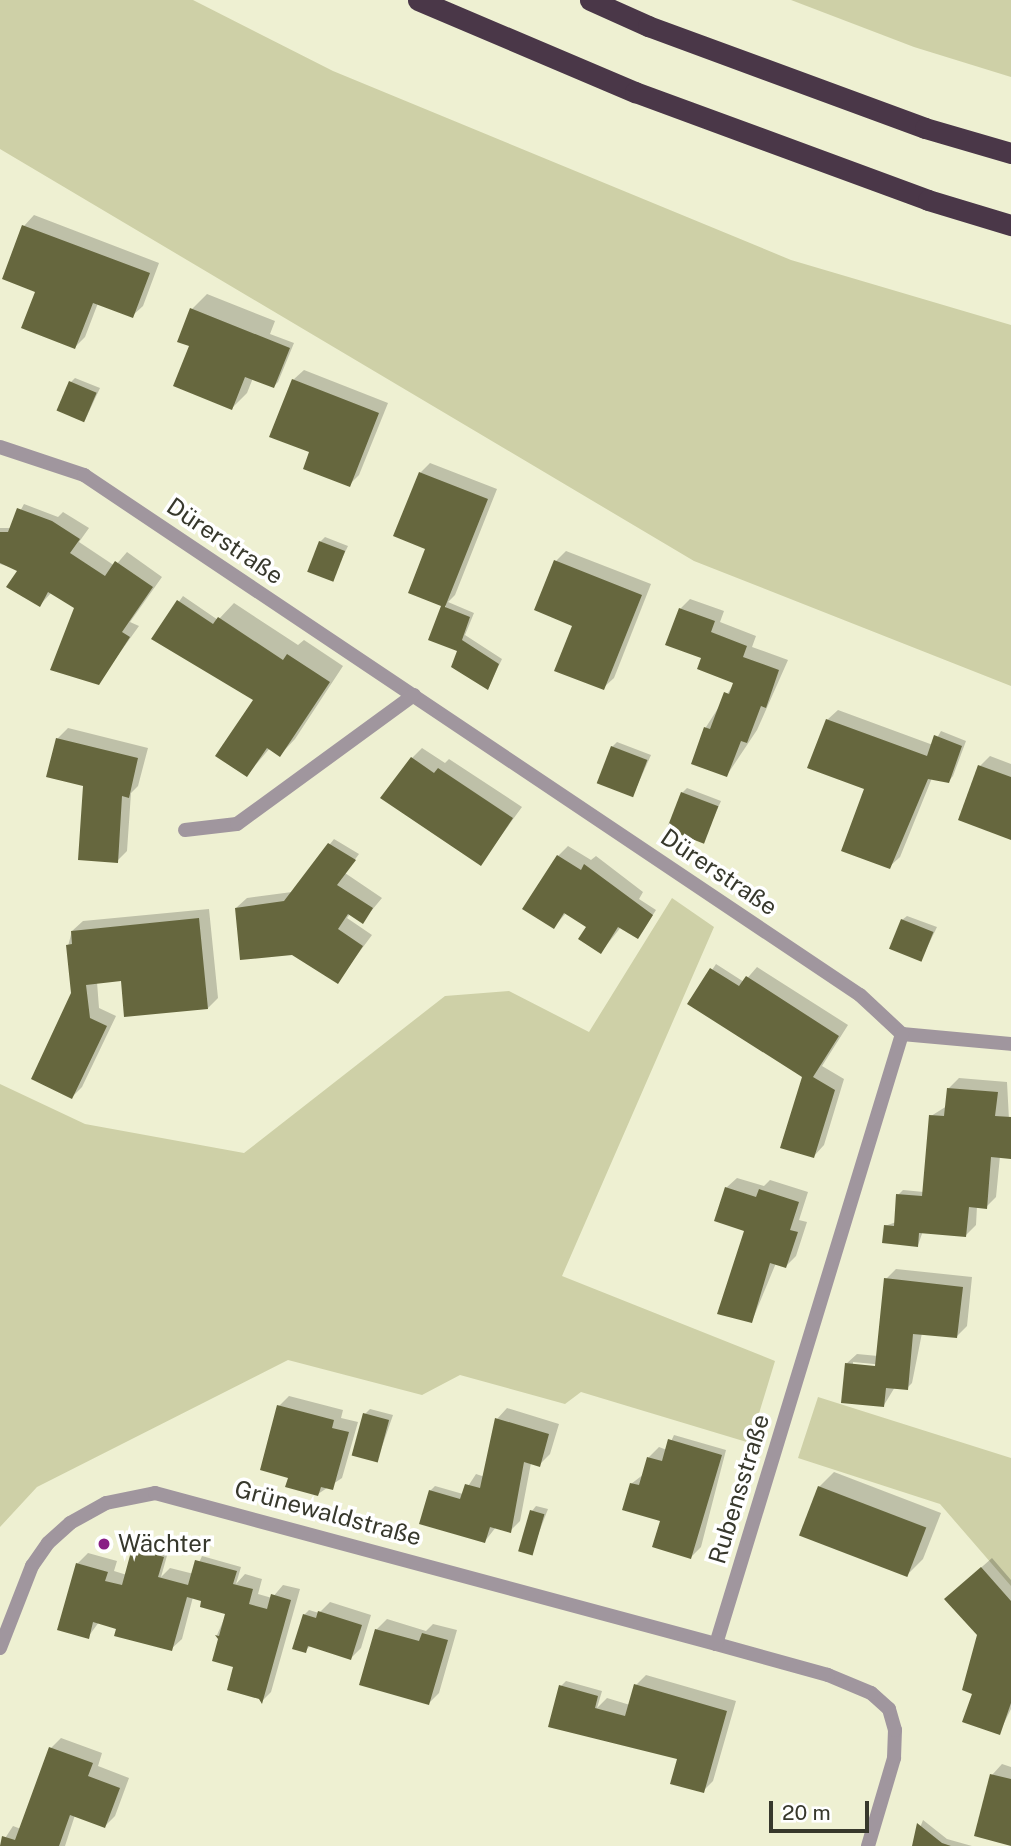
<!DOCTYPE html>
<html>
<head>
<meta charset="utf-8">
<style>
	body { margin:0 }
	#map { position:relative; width:1011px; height:1846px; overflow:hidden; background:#eef0d2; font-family:"Public Sans",sans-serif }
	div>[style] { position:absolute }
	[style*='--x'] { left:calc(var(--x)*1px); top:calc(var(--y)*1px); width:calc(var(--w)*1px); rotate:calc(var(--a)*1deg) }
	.green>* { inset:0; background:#ced0a7 }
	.shadow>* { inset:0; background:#0003 }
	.building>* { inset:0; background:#66673e; transform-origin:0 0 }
	.street>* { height:14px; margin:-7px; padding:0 7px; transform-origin:7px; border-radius:7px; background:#a0969e }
	.highway>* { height:21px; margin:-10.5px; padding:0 10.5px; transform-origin:10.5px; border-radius:10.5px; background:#4a3748 }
	.dots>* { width:19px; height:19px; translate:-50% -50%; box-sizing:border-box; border:4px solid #fff; border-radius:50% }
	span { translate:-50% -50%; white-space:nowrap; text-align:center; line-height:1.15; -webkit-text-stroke:7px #fff; paint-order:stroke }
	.street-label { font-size:24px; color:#37382c }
	.poi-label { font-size:24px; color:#37382c }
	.left { translate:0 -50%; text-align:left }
	.scale { position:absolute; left:769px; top:1801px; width:100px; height:32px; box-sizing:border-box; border:4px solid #37382c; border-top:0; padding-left:9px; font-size:21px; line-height:24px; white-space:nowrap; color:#37382c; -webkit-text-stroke:5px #fff; paint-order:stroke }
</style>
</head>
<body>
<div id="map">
	<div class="green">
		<div style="clip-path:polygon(0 0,193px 0,333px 71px,791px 260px,1011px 325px,1011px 686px,694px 561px,0 149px)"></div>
		<div style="clip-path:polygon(791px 0,1011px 0,1011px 77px,914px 47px)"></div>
		<div style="clip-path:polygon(672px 898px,714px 927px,562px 1276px,775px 1361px,750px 1443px,581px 1392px,565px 1404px,460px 1375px,422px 1395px,288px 1360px,37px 1487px,0 1527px,0 1084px,85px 1124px,244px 1153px,445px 996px,509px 991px,589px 1032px)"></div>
		<div style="clip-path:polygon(818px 1397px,1011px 1458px,1011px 1586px,940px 1504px,798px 1458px)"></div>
	</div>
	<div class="shadow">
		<div style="clip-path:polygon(34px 215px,159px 263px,143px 306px,132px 316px,98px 303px,85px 337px,75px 347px,37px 291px,4px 278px,24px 226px)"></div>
		<div style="clip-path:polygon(207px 294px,275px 321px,270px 334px,294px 343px,278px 382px,274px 386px,253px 378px,247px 393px,232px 408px,191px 345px,192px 309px)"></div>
		<div style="clip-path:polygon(304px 370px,388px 403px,359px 475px,349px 485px,312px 451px,293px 380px)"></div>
		<div style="clip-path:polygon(75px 378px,100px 388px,85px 420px,71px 382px)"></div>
		<div style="clip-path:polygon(430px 463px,497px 489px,455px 595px,448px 602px,474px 613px,465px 635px,502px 659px,488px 688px,459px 650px,428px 548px,420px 473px)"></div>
		<div style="clip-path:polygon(24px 504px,58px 517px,63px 512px,89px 528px,79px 542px,115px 566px,127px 552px,162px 577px,130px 622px,139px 626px,98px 683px,76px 607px,52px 592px,40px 605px,24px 564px,17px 569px,0 564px,0 528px,11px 528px)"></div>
		<div style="clip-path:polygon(325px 537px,348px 546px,332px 579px,320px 542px)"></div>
		<div style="clip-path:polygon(566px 551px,651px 584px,614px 678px,603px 688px,574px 625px,556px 561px)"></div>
		<div style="clip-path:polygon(183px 596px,218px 620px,234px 603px,298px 645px,304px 640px,343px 666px,295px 739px,280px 755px,270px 748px,247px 775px,255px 699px,153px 638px)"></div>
		<div style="clip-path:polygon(690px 599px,724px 611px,720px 622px,756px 636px,752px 647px,788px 660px,757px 730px,727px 775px,693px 763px,706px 727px,735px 682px,703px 657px,680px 609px)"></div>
		<div style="clip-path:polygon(838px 710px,933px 745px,941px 731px,966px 741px,953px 776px,949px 781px,932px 778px,900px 857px,889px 867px,867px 788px,827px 720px)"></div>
		<div style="clip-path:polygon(68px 728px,148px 748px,138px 786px,131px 793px,127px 851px,117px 861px,85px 785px,57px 739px)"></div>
		<div style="clip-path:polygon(617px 742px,651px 755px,633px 795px,612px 747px)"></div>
		<div style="clip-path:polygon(422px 748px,445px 763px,449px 759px,522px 807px,481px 863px,412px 758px)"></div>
		<div style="clip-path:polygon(990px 756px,1011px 764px,1011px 838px,980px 766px)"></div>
		<div style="clip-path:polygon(687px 788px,721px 801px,703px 841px,682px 793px)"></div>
		<div style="clip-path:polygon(334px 839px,359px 854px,345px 873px,382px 898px,362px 922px,350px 914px,347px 918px,372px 935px,337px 982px,236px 908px,247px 898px,292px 892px)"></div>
		<div style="clip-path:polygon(568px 846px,591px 860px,596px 856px,643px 892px,639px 899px,656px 910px,642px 932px,621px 927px,601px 952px,588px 926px,566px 913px,554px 927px,558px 856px)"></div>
		<div style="clip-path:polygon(209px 909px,218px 998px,208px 1008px,122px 979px,97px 982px,99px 1008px,116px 1016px,82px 1087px,72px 1097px,73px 993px,68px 946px,72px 931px,83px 921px)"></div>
		<div style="clip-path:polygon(907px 916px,937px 927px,921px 960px,902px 920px)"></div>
		<div style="clip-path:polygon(716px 964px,744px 982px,757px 967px,848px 1025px,822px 1066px,844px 1079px,824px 1145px,814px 1156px,804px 1077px,690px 1004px)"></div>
		<div style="clip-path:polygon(959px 1078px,1007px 1082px,1011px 1157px,1000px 1156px,996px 1197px,986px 1207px,977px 1206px,976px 1225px,966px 1235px,923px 1231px,918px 1245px,885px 1226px,896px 1222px,898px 1195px,903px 1190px,924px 1192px,931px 1116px,947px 1106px,948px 1089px)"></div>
		<div style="clip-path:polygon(737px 1178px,764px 1186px,770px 1180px,808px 1192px,799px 1220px,807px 1222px,796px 1256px,786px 1266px,776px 1263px,752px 1321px,746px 1229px,726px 1188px)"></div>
		<div style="clip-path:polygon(evenodd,896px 1269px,972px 1277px,967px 1326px,957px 1336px,922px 1333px,912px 1383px,907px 1388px,895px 1387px,884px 1405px,846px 1364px,857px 1354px,878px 1356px,886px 1279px,896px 1269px,853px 1362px,884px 1365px,884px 1369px,853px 1366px,853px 1362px)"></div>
		<div style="clip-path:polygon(289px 1396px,343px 1410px,341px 1418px,358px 1422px,342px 1478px,318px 1494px,290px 1476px,279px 1406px)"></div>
		<div style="clip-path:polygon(507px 1408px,559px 1424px,550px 1454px,539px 1465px,531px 1463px,520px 1521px,510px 1531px,496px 1527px,485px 1541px,430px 1491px,435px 1486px,463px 1494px,476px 1474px,485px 1477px,497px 1419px)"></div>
		<div style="clip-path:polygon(370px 1409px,393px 1415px,377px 1461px,365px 1414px)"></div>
		<div style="clip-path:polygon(674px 1435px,726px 1450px,701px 1547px,691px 1557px,631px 1484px,644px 1474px,649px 1457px,659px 1447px,667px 1450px)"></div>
		<div style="clip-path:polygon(834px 1472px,941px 1513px,923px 1559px,908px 1574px,819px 1487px)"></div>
		<div style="clip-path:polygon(536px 1506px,548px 1509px,531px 1553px,532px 1511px)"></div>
		<div style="clip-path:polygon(139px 1544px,168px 1552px,161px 1577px,170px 1568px,194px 1574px,202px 1556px,241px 1567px,236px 1584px,245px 1574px,262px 1579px,258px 1594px,272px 1598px,283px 1585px,300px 1589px,271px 1692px,262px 1701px,217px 1635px,229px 1608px,193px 1597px,182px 1639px,171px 1649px,99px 1622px,88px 1637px,77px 1564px,88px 1553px,117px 1561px,114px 1571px,127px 1575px)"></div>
		<div style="clip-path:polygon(992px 1558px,1011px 1580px,1011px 1709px,999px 1733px,979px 1634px,957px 1589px)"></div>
		<div style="clip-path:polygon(330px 1602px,371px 1615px,361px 1648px,351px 1658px,311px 1645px,305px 1651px,304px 1615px,309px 1610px,319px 1613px)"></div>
		<div style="clip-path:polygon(387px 1619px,426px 1631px,433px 1624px,457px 1630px,439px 1693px,429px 1703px,376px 1630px)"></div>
		<div style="clip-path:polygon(646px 1675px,736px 1701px,713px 1781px,703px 1791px,679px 1757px,589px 1732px,561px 1686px,566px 1681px,602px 1691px,597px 1708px,607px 1698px,630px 1705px,636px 1685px)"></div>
		<div style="clip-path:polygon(61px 1738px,102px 1753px,98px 1766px,129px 1778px,115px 1816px,105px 1826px,75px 1815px,65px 1846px,0 1846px,13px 1826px,21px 1829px,51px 1748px)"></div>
		<div style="clip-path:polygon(1002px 1764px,1011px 1767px,1011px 1844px,992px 1775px)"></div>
		<div style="clip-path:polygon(923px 1820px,947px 1839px,972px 1846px,913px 1846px)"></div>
	</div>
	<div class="building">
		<div style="clip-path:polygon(22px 225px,150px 273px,133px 318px,93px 303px,75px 349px,21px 328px,35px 292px,2px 279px)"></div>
		<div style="clip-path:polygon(190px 308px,290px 348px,274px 388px,245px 377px,232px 410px,173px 386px,189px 346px,177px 342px)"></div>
		<div style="clip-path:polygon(292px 379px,379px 413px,350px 487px,303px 469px,309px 452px,269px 437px)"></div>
		<div style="left:69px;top:381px;width:30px;height:32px;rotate:23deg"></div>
		<div style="clip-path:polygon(419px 472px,488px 499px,445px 607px,470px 617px,462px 640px,499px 664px,488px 690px,451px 667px,457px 651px,428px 640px,441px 606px,408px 593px,425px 549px,393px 536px)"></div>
		<div style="clip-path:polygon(17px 508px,52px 521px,80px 539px,70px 553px,105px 576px,115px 561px,153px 587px,122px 632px,130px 637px,99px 685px,50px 670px,74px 608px,48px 592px,40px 607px,6px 587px,17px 571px,0 563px,0 532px,8px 532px)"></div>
		<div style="left:319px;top:541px;width:28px;height:33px;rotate:21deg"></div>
		<div style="clip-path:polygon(554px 560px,642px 595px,604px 690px,554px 671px,572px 626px,534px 610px)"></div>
		<div style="clip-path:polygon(177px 600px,213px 624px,218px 617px,283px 660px,287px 654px,330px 682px,280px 757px,267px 748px,247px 777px,215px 756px,253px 700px,151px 639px)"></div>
		<div style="clip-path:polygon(679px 608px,715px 621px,711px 632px,747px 646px,743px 657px,779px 670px,766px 708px,761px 706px,747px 743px,741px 741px,727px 777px,691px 764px,704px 727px,710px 729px,724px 692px,729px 694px,733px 683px,697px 669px,701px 658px,665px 645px)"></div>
		<div style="clip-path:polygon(826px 719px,927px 756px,934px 735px,962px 746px,949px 783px,928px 779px,890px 869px,841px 851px,864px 789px,807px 768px)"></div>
		<div style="clip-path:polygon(56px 738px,138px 758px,129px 798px,122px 796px,118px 863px,78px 860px,83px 786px,46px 777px)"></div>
		<div style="left:611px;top:746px;width:39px;height:40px;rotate:21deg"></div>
		<div style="clip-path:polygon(411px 757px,434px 773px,438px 768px,513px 818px,481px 866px,380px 798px)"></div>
		<div style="clip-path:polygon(978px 765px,1011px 777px,1011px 840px,958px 820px)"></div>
		<div style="left:681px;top:792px;width:40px;height:40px;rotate:21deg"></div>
		<div style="clip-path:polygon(328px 843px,356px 860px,337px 885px,373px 908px,363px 924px,348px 914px,338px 929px,363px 946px,338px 984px,292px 955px,240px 960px,235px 908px,284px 901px)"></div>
		<div style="clip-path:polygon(557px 855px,581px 870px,584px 864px,653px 915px,638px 939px,618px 927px,601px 954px,578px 939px,586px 927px,564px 913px,554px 929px,522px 909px)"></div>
		<div style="clip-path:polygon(199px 918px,208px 1009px,124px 1017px,121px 981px,86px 985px,90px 1018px,107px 1026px,72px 1099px,31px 1079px,71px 993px,66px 945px,72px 944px,71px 931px)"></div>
		<div style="left:901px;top:919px;width:35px;height:32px;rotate:22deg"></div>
		<div style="clip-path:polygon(710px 968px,739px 986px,746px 976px,839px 1036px,813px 1077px,835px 1090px,814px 1158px,780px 1148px,802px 1077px,687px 1004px)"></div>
		<div style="clip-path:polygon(947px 1088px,998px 1092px,995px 1116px,1011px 1117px,1011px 1159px,991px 1157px,987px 1209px,969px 1207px,966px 1237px,919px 1233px,918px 1247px,882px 1243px,884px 1225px,894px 1226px,896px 1194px,922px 1196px,929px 1115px,944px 1116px)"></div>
		<div style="clip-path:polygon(725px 1187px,756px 1197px,759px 1189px,799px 1202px,790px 1230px,798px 1232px,786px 1268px,770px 1263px,752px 1323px,717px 1314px,744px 1231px,714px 1221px)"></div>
		<div style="clip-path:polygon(884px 1278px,963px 1287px,957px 1338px,913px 1334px,908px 1390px,886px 1388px,884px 1407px,841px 1403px,845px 1363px,875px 1366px)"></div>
		<div style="clip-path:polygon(277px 1405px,334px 1420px,332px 1428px,349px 1432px,333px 1490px,321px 1487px,318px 1496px,285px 1487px,288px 1478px,260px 1470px)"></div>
		<div style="left:363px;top:1413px;width:27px;height:44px;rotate:15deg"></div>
		<div style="clip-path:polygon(495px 1418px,549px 1434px,540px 1467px,524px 1462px,511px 1533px,490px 1527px,485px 1543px,419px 1524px,429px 1490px,460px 1499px,465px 1484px,480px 1488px)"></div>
		<div style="clip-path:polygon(668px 1439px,722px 1455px,691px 1559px,652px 1547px,660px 1521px,622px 1510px,630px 1483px,639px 1485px,647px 1457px,662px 1461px)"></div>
		<div style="left:818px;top:1486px;width:116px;height:53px;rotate:21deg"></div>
		<div style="left:530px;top:1510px;width:15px;height:43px;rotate:16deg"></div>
		<div style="clip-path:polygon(132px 1548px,164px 1557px,158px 1577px,188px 1585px,195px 1560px,237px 1571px,233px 1584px,253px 1589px,249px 1604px,267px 1609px,271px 1594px,291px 1600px,262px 1704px,259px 1699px,227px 1690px,233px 1667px,212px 1661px,218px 1639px,215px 1635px,219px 1636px,225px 1614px,200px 1607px,201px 1601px,187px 1597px,172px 1651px,114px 1636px,116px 1629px,93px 1622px,89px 1639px,57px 1630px,76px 1563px,108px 1572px,105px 1581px,122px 1585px)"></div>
		<div style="clip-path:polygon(981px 1567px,1011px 1601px,1011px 1703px,1000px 1735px,962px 1722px,972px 1694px,962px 1690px,977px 1635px,944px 1599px)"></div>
		<div style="clip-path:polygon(318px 1611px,362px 1625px,351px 1660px,308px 1646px,306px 1653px,292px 1649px,303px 1614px,316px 1618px)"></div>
		<div style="clip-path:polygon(375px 1629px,419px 1641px,422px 1633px,448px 1640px,429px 1705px,359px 1685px)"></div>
		<div style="clip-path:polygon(634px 1684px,727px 1711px,704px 1793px,670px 1784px,677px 1759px,548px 1727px,559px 1685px,598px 1696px,595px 1708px,625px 1716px)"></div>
		<div style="clip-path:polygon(49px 1747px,93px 1763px,88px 1776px,120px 1788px,105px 1828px,70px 1815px,59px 1846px,0 1846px,2px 1836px,15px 1840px)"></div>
		<div style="clip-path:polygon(990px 1774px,1011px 1779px,1011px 1846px,974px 1836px)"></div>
		<div style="clip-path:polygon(917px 1823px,942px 1843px,951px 1846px,912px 1846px)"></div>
	</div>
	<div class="street">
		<div style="--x:0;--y:447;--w:89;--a:18.4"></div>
		<div style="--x:84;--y:475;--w:934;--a:33.83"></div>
		<div style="--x:860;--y:995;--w:57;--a:42.9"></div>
		<div style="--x:902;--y:1034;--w:109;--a:5.2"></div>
		<div style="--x:185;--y:830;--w:52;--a:-6.6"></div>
		<div style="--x:237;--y:824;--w:219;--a:-36.1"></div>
		<div style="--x:0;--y:1648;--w:88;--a:-68.7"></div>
		<div style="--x:32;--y:1566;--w:28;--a:-55"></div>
		<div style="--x:48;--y:1543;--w:30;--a:-42"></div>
		<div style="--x:70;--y:1523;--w:41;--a:-29.1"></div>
		<div style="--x:106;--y:1503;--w:50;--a:-11.5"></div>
		<div style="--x:155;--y:1493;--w:581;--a:15.06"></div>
		<div style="--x:868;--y:1846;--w:92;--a:-73.5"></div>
		<div style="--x:894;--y:1758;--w:28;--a:-88"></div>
		<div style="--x:895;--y:1730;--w:22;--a:-106"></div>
		<div style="--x:889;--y:1709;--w:24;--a:-138"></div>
		<div style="--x:871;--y:1693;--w:47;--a:-157.3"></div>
		<div style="--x:828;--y:1675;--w:116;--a:-164.5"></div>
		<div style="--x:716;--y:1644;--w:638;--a:-73.04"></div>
	</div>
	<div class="highway">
		<div style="--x:418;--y:0;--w:236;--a:23"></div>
		<div style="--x:635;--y:92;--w:312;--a:20.2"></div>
		<div style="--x:928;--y:200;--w:87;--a:16.8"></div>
		<div style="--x:590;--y:0;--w:64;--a:24.1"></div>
		<div style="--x:648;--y:26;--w:295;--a:20.2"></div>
		<div style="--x:925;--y:128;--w:90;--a:16.2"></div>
	</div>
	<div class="dots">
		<div style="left:104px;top:1544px;background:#891f84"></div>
	</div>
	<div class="street-label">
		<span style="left:225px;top:541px;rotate:34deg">Dürerstraße</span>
		<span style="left:719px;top:872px;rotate:34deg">Dürerstraße</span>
		<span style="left:739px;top:1489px;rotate:-73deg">Rubensstraße</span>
		<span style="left:328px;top:1513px;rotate:15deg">Grünewaldstraße</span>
	</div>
	<div class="poi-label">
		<span class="left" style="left:118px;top:1544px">Wächter</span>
	</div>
	<div class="scale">20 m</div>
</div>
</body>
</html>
